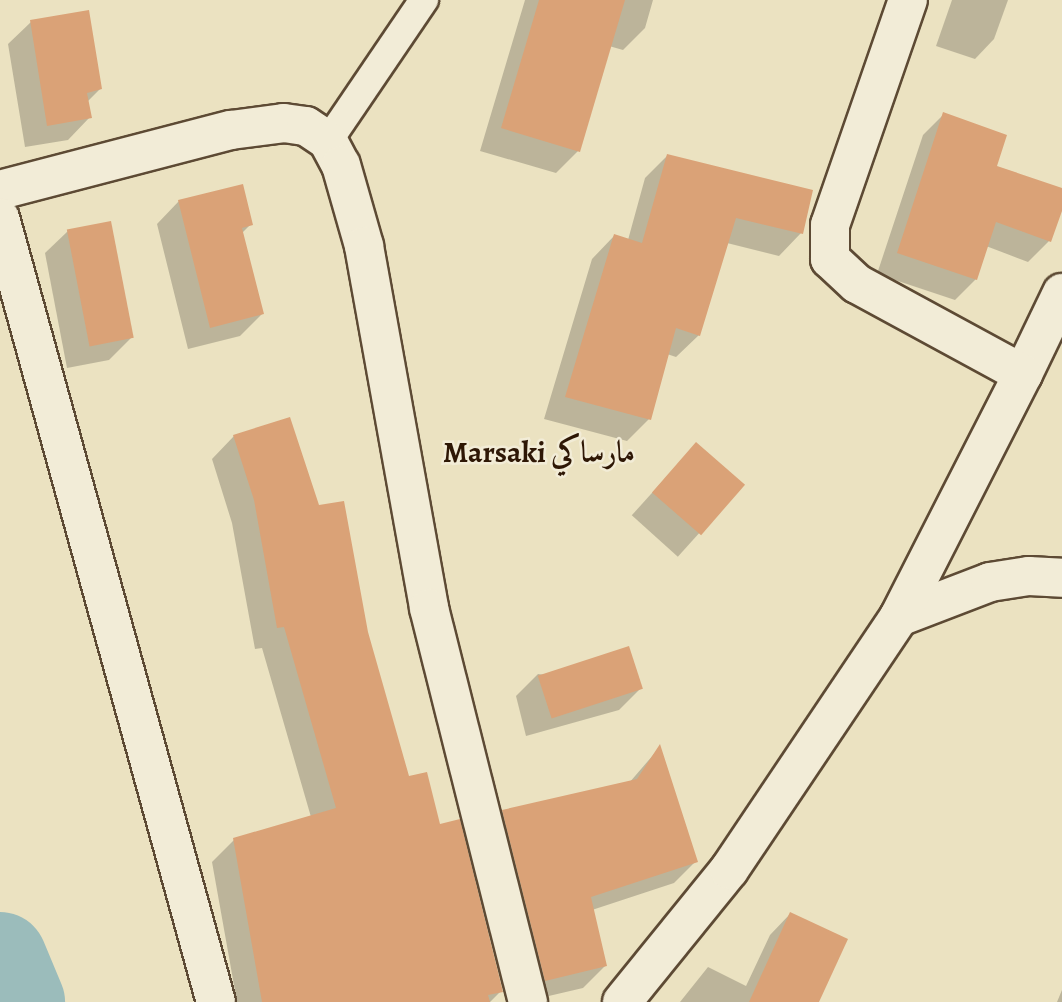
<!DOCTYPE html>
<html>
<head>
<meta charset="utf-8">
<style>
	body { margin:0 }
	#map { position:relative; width:1062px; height:1002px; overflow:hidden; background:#ebe2c1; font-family:Alegreya,Amiri,serif }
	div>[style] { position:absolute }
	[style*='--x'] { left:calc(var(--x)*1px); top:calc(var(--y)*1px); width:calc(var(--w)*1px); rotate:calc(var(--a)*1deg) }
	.shadow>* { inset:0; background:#0003; transform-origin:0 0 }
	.river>* { height:94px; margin:-47px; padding:0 47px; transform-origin:47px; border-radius:47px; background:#9bbcbb }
	.building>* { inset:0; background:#daa277; transform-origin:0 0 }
	.roads { filter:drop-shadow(2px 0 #5d4a34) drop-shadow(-2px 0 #5d4a34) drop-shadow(0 2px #5d4a34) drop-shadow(0 -2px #5d4a34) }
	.lane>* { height:28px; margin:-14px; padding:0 14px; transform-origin:14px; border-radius:14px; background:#f2ecd7 }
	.street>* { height:38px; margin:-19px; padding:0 19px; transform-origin:19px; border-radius:19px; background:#f2ecd7 }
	span { translate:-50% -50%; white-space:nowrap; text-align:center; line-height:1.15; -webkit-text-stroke:5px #f2ecd7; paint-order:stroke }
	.quarter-label { font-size:30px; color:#2e1705; font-weight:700 }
</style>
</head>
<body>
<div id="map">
	<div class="shadow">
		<div style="clip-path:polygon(525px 0,653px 0,645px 28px,623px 50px,609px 46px,578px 151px,556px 173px,480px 151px)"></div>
		<div style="clip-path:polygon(952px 0,1008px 0,994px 39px,975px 59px,936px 46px)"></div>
		<div style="clip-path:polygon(31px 22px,100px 89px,87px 102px,90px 117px,68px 140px,25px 147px,8px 44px)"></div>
		<div style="clip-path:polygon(944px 114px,994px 167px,1062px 190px,1062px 206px,1049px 241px,1028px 262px,986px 246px,976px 279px,955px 300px,877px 274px,923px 135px)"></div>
		<div style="clip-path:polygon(667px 156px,801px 233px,779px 256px,727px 243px,699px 335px,676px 357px,667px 354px,649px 419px,627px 441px,544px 419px,592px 259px,614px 236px,628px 240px,645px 178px)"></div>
		<div style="clip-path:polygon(179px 201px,251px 224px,242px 233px,262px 314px,240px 336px,188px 349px,157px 224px)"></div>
		<div style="clip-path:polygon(68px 231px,131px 338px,109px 360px,67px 368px,45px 253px)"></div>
		<div style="clip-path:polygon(234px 436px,318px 507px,366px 633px,408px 778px,438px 826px,501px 991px,490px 1002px,237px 1002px,212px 862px,234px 840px,311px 817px,262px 648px,255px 649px,232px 523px,212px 459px)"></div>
		<div style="left:696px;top:444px;width:62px;height:96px;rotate:42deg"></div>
		<div style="clip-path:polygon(538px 674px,641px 688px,619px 710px,526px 736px,516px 696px)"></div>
		<div style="clip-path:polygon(660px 747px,696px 861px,674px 883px,592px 910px,605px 966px,583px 988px,523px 1002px,481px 833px,503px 811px,629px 783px)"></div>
		<div style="clip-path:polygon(790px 914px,817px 1002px,680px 1002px,708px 967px,746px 986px,770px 935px)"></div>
		<div style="clip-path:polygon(1062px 990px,1062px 1002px,1057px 1002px)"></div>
	</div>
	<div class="river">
		<div style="--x:0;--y:959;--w:47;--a:67.3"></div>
	</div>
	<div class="building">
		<div style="clip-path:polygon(539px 0,625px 0,580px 152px,501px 128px)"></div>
		<div style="clip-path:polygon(89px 10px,102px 89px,87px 93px,92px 118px,47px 126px,30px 20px)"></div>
		<div style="clip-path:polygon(943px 112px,1007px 135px,997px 166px,1062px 188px,1062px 211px,1051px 242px,996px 222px,977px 280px,897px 253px)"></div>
		<div style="clip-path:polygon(667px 154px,813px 190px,803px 234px,736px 218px,700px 336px,676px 328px,651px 420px,565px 397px,614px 234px,642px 243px)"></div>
		<div style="clip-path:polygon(243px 184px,253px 225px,242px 228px,264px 314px,210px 328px,178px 200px)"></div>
		<div style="left:111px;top:221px;width:119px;height:45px;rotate:79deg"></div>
		<div style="clip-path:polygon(290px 417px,319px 505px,344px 501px,368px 632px,409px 776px,427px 772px,440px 824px,460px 819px,503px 992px,488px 995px,490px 1002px,262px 1002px,233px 838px,336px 808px,284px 627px,277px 628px,254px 500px,233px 435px)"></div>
		<div style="left:696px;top:442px;width:65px;height:67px;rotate:41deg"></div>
		<div style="left:629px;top:646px;width:45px;height:96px;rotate:72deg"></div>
		<div style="clip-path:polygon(660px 744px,698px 862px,591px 897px,607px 966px,545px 981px,502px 810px,637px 779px)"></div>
		<div style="clip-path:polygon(790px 912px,848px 939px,819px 1002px,749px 1002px)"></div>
	</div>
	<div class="roads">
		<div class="lane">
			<div style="--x:328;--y:141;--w:171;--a:-55.8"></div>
		</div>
		<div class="street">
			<div style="--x:0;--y:190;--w:239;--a:-14.6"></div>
			<div style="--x:231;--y:130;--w:53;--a:-7.5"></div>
			<div style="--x:284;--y:123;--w:22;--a:8"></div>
			<div style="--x:306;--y:126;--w:27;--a:34"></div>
			<div style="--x:328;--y:141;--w:27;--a:62"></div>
			<div style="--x:341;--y:165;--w:84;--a:74.1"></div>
			<div style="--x:364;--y:246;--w:368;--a:79.8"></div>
			<div style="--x:429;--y:608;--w:406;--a:75.9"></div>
			<div style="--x:0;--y:218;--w:813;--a:74.6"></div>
			<div style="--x:1023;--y:374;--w:90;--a:-64.3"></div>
			<div style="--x:899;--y:617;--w:97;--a:-21"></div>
			<div style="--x:990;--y:582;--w:39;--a:-9"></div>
			<div style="--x:1029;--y:576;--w:33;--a:3"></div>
			<div style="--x:622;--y:1002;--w:170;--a:-51"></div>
			<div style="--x:729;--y:870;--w:305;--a:-56.1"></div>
			<div style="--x:899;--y:617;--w:273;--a:-63"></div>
			<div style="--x:1023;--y:374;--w:189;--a:-151.5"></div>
			<div style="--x:857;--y:284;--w:37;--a:-137"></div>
			<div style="--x:830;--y:259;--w:34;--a:-90"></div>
			<div style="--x:830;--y:225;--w:238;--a:-70.9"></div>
		</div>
	</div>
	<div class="quarter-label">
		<span style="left:539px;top:452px">Marsaki مارساكي</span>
	</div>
</div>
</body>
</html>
